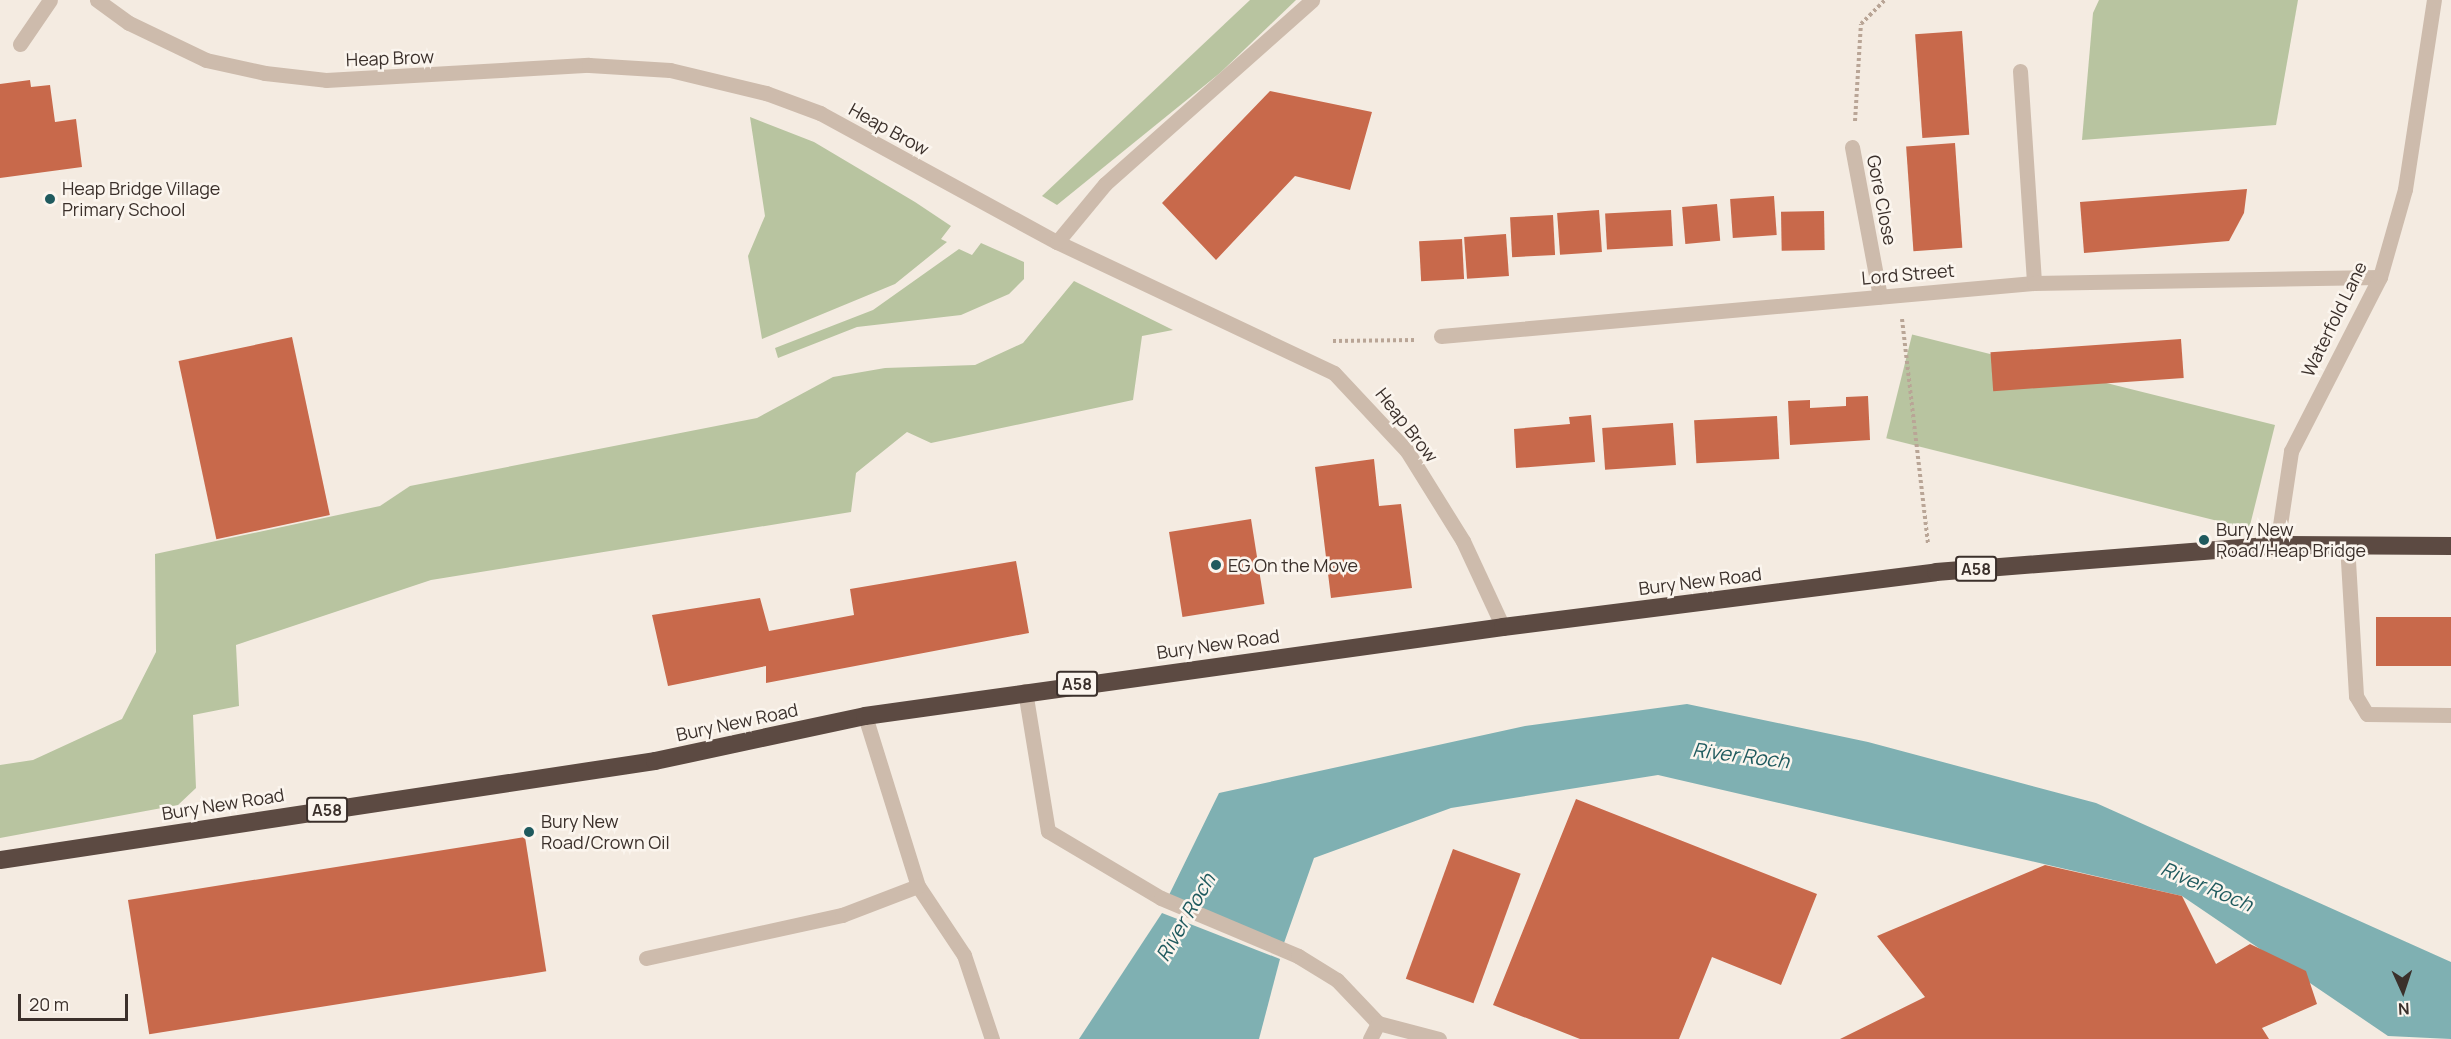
<!DOCTYPE html>
<html>
<head>
<meta charset="utf-8">
<style>
	body { margin:0 }
	#map { position:relative; width:2451px; height:1039px; overflow:hidden; background:#f4ebe1; font-family:Manrope,sans-serif }
	div>[style] { position:absolute }
	[style*='--x'] { left:calc(var(--x)*1px); top:calc(var(--y)*1px); width:calc(var(--w)*1px); rotate:calc(var(--a)*1deg) }
	.green>* { inset:0; background:#b8c4a0; transform-origin:0 0 }
	.water>* { inset:0; background:#7fb0b2 }
	.building>* { inset:0; background:#c8694b; transform-origin:0 0 }
	.path>* { height:4px; margin-top:-2px; transform-origin:0; background:repeating-linear-gradient(90deg,#b9a596 0 3px,transparent 0 6px) }
	.minor>* { height:15px; margin:-7.5px; padding:0 7.5px; transform-origin:7.5px; border-radius:7.5px; background:#cdbbac }
	.highway>* { height:18px; margin:-9px; padding:0 9px; transform-origin:9px; border-radius:9px; background:#5c4a42 }
	.dots>* { width:16px; height:16px; translate:-50% -50%; box-sizing:border-box; border:3px solid #fbf5ee; border-radius:50% }
	span { translate:-50% -50%; white-space:nowrap; text-align:center; line-height:1.15; -webkit-text-stroke:5px #fbf5ee; paint-order:stroke }
	.shield-label span { padding:2px 4px; background:#fbf5ee; border:2px solid; border-radius:4px; -webkit-text-stroke-width:0 }
	.shield-label { font-size:16px; color:#3b302b; font-weight:700 }
	.street-label { font-size:18px; color:#3b302b }
	.poi-label { font-size:18px; color:#3b302b }
	.left { translate:0 -50%; text-align:left }
	.water-label { font-size:20px; color:#1f5a5e; font-style:italic }
	.north { position:absolute; left:2373px; top:961px; width:60px; height:60px; -webkit-text-stroke:4px #fbf5ee; paint-order:stroke; rotate:177deg; font-size:16px; font-weight:700; line-height:24px; text-align:center; color:#3b302b }
	.north::after { content:''; display:block; margin:auto; width:21px; height:27px; background:#3b302b; clip-path:polygon(50% 0,100% 100%,50% 72%,0 100%) }
	.scale { position:absolute; left:18px; top:994px; width:110px; height:27px; box-sizing:border-box; border:3px solid #3b302b; border-top:0; padding-left:8px; font-size:18px; line-height:21px; white-space:nowrap; color:#3b302b; -webkit-text-stroke:4px #fbf5ee; paint-order:stroke }
</style>
</head>
<body>
<div id="map">
	<div class="green">
		<div style="clip-path:polygon(1250px 0,1296px 0,1220px 73px,1057px 205px,1042px 196px)"></div>
		<div style="clip-path:polygon(2099px 0,2298px 0,2276px 125px,2082px 140px,2093px 13px)"></div>
		<div style="clip-path:polygon(750px 117px,814px 142px,915px 202px,951px 226px,941px 239px,947px 242px,895px 284px,762px 339px,748px 256px,765px 216px)"></div>
		<div style="clip-path:polygon(981px 243px,1024px 262px,1024px 279px,1009px 294px,961px 315px,857px 327px,778px 358px,775px 348px,873px 310px,959px 249px,972px 255px)"></div>
		<div style="clip-path:polygon(1074px 281px,1173px 330px,1142px 336px,1133px 400px,931px 443px,907px 432px,856px 473px,851px 512px,431px 580px,236px 645px,239px 706px,193px 715px,196px 788px,178px 805px,0 838px,0 765px,33px 760px,122px 719px,156px 652px,155px 554px,380px 506px,410px 486px,757px 418px,833px 377px,885px 368px,975px 365px,1023px 343px)"></div>
		<div style="left:2275px;top:425px;width:107px;height:374px;rotate:104deg"></div>
	</div>
	<div class="water">
		<div style="clip-path:polygon(1687px 704px,1868px 742px,2096px 803px,2451px 962px,2451px 1039px,2388px 1036px,2182px 896px,1658px 775px,1451px 808px,1314px 858px,1284px 943px,1169px 895px,1219px 793px,1525px 726px)"></div>
		<div style="clip-path:polygon(1162px 913px,1280px 959px,1259px 1039px,1079px 1039px)"></div>
	</div>
	<div class="building">
		<div style="left:1962px;top:31px;width:104px;height:47px;rotate:86deg"></div>
		<div style="clip-path:polygon(30px 80px,31px 87px,50px 85px,55px 122px,76px 119px,82px 167px,0 178px,0 84px)"></div>
		<div style="clip-path:polygon(1270px 91px,1372px 112px,1350px 190px,1295px 176px,1216px 260px,1162px 203px)"></div>
		<div style="left:1955px;top:143px;width:105px;height:49px;rotate:86deg"></div>
		<div style="clip-path:polygon(2247px 189px,2244px 213px,2229px 241px,2084px 253px,2080px 202px)"></div>
		<div style="left:1774px;top:196px;width:39px;height:44px;rotate:86deg"></div>
		<div style="left:1717px;top:204px;width:37px;height:35px;rotate:85deg"></div>
		<div style="left:1599px;top:210px;width:42px;height:42px;rotate:86deg"></div>
		<div style="left:1671px;top:210px;width:36px;height:66px;rotate:87deg"></div>
		<div style="left:1824px;top:211px;width:39px;height:43px;rotate:89deg"></div>
		<div style="left:1553px;top:215px;width:40px;height:43px;rotate:87deg"></div>
		<div style="left:1506px;top:234px;width:42px;height:42px;rotate:86deg"></div>
		<div style="left:1462px;top:239px;width:40px;height:43px;rotate:87deg"></div>
		<div style="left:292px;top:337px;width:182px;height:116px;rotate:78deg"></div>
		<div style="left:2181px;top:339px;width:39px;height:191px;rotate:86deg"></div>
		<div style="clip-path:polygon(1868px 396px,1870px 440px,1790px 445px,1788px 401px,1810px 400px,1810px 408px,1846px 406px,1846px 397px)"></div>
		<div style="clip-path:polygon(1591px 415px,1595px 462px,1516px 468px,1514px 429px,1570px 424px,1569px 417px)"></div>
		<div style="left:1777px;top:416px;width:43px;height:83px;rotate:87deg"></div>
		<div style="left:1673px;top:423px;width:42px;height:71px;rotate:86deg"></div>
		<div style="clip-path:polygon(1374px 459px,1379px 506px,1401px 504px,1412px 588px,1331px 598px,1315px 467px)"></div>
		<div style="left:1251px;top:519px;width:86px;height:83px;rotate:81deg"></div>
		<div style="clip-path:polygon(1016px 561px,1029px 633px,766px 683px,766px 666px,668px 686px,652px 615px,760px 598px,769px 631px,854px 615px,850px 589px)"></div>
		<div style="left:2451px;top:617px;width:49px;height:75px;rotate:90deg"></div>
		<div style="clip-path:polygon(1576px 799px,1817px 894px,1781px 985px,1712px 957px,1679px 1039px,1580px 1039px,1493px 1005px)"></div>
		<div style="left:525px;top:837px;width:136px;height:402px;rotate:81deg"></div>
		<div style="left:1453px;top:849px;width:72px;height:138px;rotate:20deg"></div>
		<div style="clip-path:polygon(2045px 865px,2182px 896px,2216px 964px,2250px 944px,2306px 971px,2317px 1004px,2262px 1028px,2269px 1039px,1840px 1039px,1925px 997px,1877px 936px)"></div>
	</div>
	<div class="path">
		<div style="--x:1855;--y:121;--w:97;--a:-86.5"></div>
		<div style="--x:1861;--y:24;--w:34;--a:-45"></div>
		<div style="--x:1902;--y:319;--w:226;--a:83.4"></div>
		<div style="--x:1333;--y:341;--w:82;--a:-0.7"></div>
	</div>
	<div class="minor">
		<div style="--x:97;--y:0;--w:39;--a:36"></div>
		<div style="--x:129;--y:23;--w:85;--a:25.7"></div>
		<div style="--x:206;--y:60;--w:60;--a:12.4"></div>
		<div style="--x:265;--y:73;--w:61;--a:6.5"></div>
		<div style="--x:326;--y:80;--w:263;--a:-3.3"></div>
		<div style="--x:589;--y:65;--w:81;--a:3.5"></div>
		<div style="--x:670;--y:70;--w:99;--a:13.5"></div>
		<div style="--x:766;--y:93;--w:58;--a:20.3"></div>
		<div style="--x:820;--y:113;--w:270;--a:28.6"></div>
		<div style="--x:1057;--y:242;--w:306;--a:25.3"></div>
		<div style="--x:1334;--y:373;--w:107;--a:46.9"></div>
		<div style="--x:1407;--y:451;--w:106;--a:58.1"></div>
		<div style="--x:1463;--y:541;--w:95;--a:65.1"></div>
		<div style="--x:20;--y:44;--w:53;--a:-55.7"></div>
		<div style="--x:2020;--y:71;--w:212;--a:86.2"></div>
		<div style="--x:1852;--y:147;--w:152;--a:79.4"></div>
		<div style="--x:1057;--y:242;--w:75;--a:-50.4"></div>
		<div style="--x:1105;--y:184;--w:277;--a:-41.6"></div>
		<div style="--x:1441;--y:336;--w:595;--a:-5.11"></div>
		<div style="--x:2034;--y:283;--w:346;--a:-1"></div>
		<div style="--x:2347;--y:544;--w:152;--a:86.6"></div>
		<div style="--x:2356;--y:696;--w:21;--a:59"></div>
		<div style="--x:2367;--y:714;--w:84;--a:0.7"></div>
		<div style="--x:2277;--y:545;--w:95;--a:-81.5"></div>
		<div style="--x:2291;--y:451;--w:195;--a:-62.9"></div>
		<div style="--x:2380;--y:277;--w:91;--a:-74.1"></div>
		<div style="--x:2405;--y:189;--w:191;--a:-81.3"></div>
		<div style="--x:1025;--y:691;--w:142;--a:80.7"></div>
		<div style="--x:1048;--y:831;--w:131;--a:30.7"></div>
		<div style="--x:1161;--y:898;--w:149;--a:22.9"></div>
		<div style="--x:1298;--y:956;--w:46;--a:31.6"></div>
		<div style="--x:1337;--y:980;--w:59;--a:46.4"></div>
		<div style="--x:865;--y:716;--w:178;--a:72.7"></div>
		<div style="--x:918;--y:886;--w:83;--a:56.3"></div>
		<div style="--x:964;--y:955;--w:89;--a:71.6"></div>
		<div style="--x:646;--y:958;--w:201;--a:-12.4"></div>
		<div style="--x:842;--y:915;--w:81;--a:-20.9"></div>
		<div style="--x:1370;--y:1039;--w:18;--a:-63"></div>
		<div style="--x:1378;--y:1023;--w:63;--a:14.7"></div>
	</div>
	<div class="highway">
		<div style="--x:0;--y:860;--w:662;--a:-8.59"></div>
		<div style="--x:655;--y:761;--w:215;--a:-12.1"></div>
		<div style="--x:865;--y:716;--w:644;--a:-7.94"></div>
		<div style="--x:1503;--y:627;--w:436;--a:-7.2"></div>
		<div style="--x:1936;--y:572;--w:342;--a:-4.5"></div>
		<div style="--x:2277;--y:545;--w:174;--a:0.3"></div>
	</div>
	<div class="dots">
		<div style="left:50px;top:199px;background:#1f5a5e"></div>
		<div style="left:2204px;top:540px;background:#1f5a5e"></div>
		<div style="left:1216px;top:565px;background:#1f5a5e"></div>
		<div style="left:529px;top:832px;background:#1f5a5e"></div>
	</div>
	<div class="shield-label">
		<span style="left:1976px;top:569px">A58</span>
		<span style="left:1077px;top:684px">A58</span>
		<span style="left:327px;top:810px">A58</span>
	</div>
	<div class="street-label">
		<span style="left:390px;top:58px;rotate:-2deg">Heap Brow</span>
		<span style="left:889px;top:129px;rotate:29deg">Heap Brow</span>
		<span style="left:1882px;top:200px;rotate:79deg">Gore Close</span>
		<span style="left:1908px;top:274px;rotate:-5deg">Lord Street</span>
		<span style="left:2334px;top:319px;rotate:-64deg">Waterfold Lane</span>
		<span style="left:1407px;top:425px;rotate:52deg">Heap Brow</span>
		<span style="left:1700px;top:581px;rotate:-7deg">Bury New Road</span>
		<span style="left:1218px;top:644px;rotate:-8deg">Bury New Road</span>
		<span style="left:737px;top:722px;rotate:-12deg">Bury New Road</span>
		<span style="left:223px;top:804px;rotate:-9deg">Bury New Road</span>
	</div>
	<div class="poi-label">
		<span class="left" style="left:62px;top:199px">Heap Bridge Village<br>Primary School</span>
		<span class="left" style="left:2216px;top:540px">Bury New<br>Road/Heap Bridge</span>
		<span class="left" style="left:1228px;top:565px">EG On the Move</span>
		<span class="left" style="left:541px;top:832px">Bury New<br>Road/Crown Oil</span>
	</div>
	<div class="water-label">
		<span style="left:1741px;top:755px;rotate:7deg">River Roch</span>
		<span style="left:2207px;top:886px;rotate:23deg">River Roch</span>
		<span style="left:1185px;top:917px;rotate:-60deg">River Roch</span>
	</div>
	<div class="north">N</div>
	<div class="scale">20 m</div>
</div>
</body>
</html>
